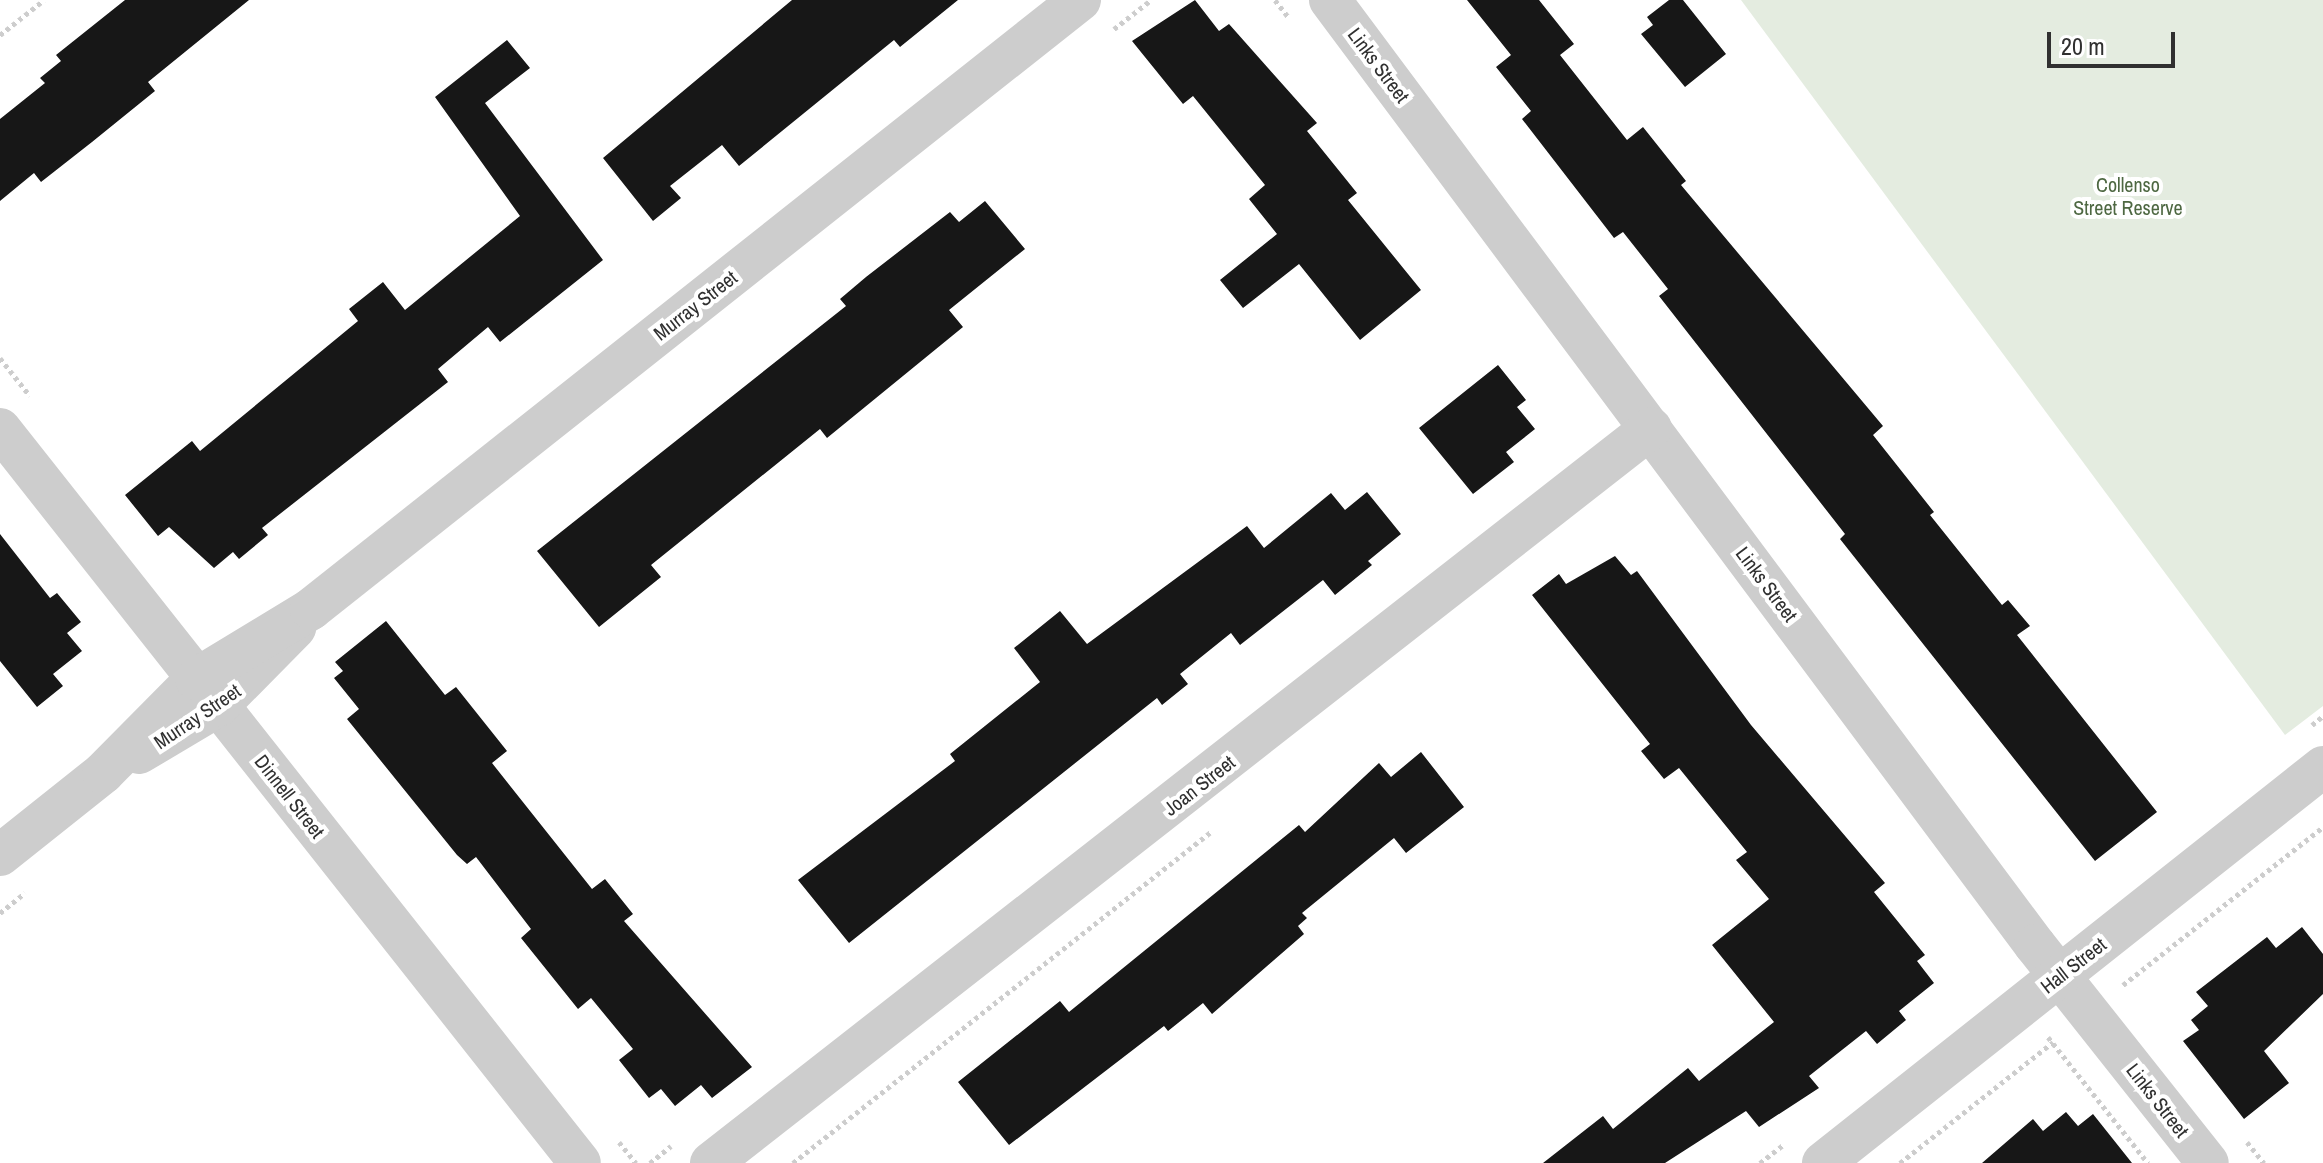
<!DOCTYPE html>
<html>
<head>
<meta charset="utf-8">
<style>
	body { margin:0 }
	#map { position:relative; width:2323px; height:1163px; overflow:hidden; background:#fff; font-family:"Archivo Narrow",sans-serif }
	div>[style] { position:absolute }
	[style*='--x'] { left:calc(var(--x)*1px); top:calc(var(--y)*1px); width:calc(var(--w)*1px); rotate:calc(var(--a)*1deg) }
	.green>* { inset:0; background:#e4ece0 }
	.building>* { inset:0; background:#171717 }
	.path>* { height:5px; margin-top:-2.5px; transform-origin:0; background:repeating-linear-gradient(90deg,#cdcdcd 0 4px,transparent 0 8px) }
	.street>* { height:42px; margin:-21px; padding:0 21px; transform-origin:21px; border-radius:21px; background:#cdcdcd }
	span { translate:-50% -50%; white-space:nowrap; text-align:center; line-height:1.15; -webkit-text-stroke:8px #fff; paint-order:stroke }
	.street-label { font-size:20px; color:#303030 }
	.park-label { font-size:20px; color:#4e6842 }
	.scale { position:absolute; left:2047px; top:32px; width:128px; height:36px; box-sizing:border-box; border:4px solid #303030; border-top:0; padding-left:10px; font-size:24px; line-height:28px; white-space:nowrap; color:#303030; -webkit-text-stroke:6px #fff; paint-order:stroke }
</style>
</head>
<body>
<div id="map">
	<div class="green">
		<div style="clip-path:polygon(1741px 0,2323px 0,2323px 706px,2285px 735px)"></div>
	</div>
	<div class="building">
		<div style="clip-path:polygon(125px 0,249px 0,148px 82px,155px 91px,92px 142px,41px 182px,34px 173px,0 201px,0 119px,45px 83px,40px 78px,61px 61px,56px 55px)"></div>
		<div style="clip-path:polygon(792px 0,958px 0,900px 47px,894px 40px,739px 166px,722px 145px,670px 186px,681px 198px,653px 221px,603px 158px)"></div>
		<div style="clip-path:polygon(1195px 0,1219px 31px,1229px 24px,1317px 123px,1307px 131px,1357px 193px,1348px 200px,1421px 290px,1360px 340px,1299px 264px,1243px 308px,1220px 280px,1277px 234px,1249px 199px,1265px 185px,1193px 96px,1183px 104px,1132px 41px)"></div>
		<div style="clip-path:polygon(1467px 0,1539px 0,1574px 44px,1560px 55px,1627px 140px,1643px 127px,1686px 181px,1681px 185px,1883px 426px,1873px 435px,1934px 512px,1930px 515px,2002px 605px,2008px 600px,2030px 626px,2017px 635px,2157px 812px,2095px 861px,1840px 539px,1845px 534px,1659px 296px,1668px 289px,1623px 232px,1614px 238px,1522px 119px,1531px 111px,1496px 67px,1511px 55px)"></div>
		<div style="clip-path:polygon(1669px 0,1683px 0,1726px 54px,1685px 87px,1641px 34px,1653px 25px,1647px 17px)"></div>
		<div style="clip-path:polygon(507px 40px,530px 68px,485px 103px,603px 260px,500px 342px,488px 327px,438px 369px,448px 382px,262px 528px,268px 535px,239px 559px,233px 552px,214px 568px,169px 527px,158px 536px,125px 495px,192px 441px,200px 451px,358px 321px,349px 309px,383px 282px,405px 310px,520px 216px,435px 97px)"></div>
		<div style="clip-path:polygon(985px 201px,1025px 249px,949px 310px,963px 327px,827px 438px,820px 429px,651px 565px,661px 577px,599px 627px,537px 551px,846px 306px,840px 299px,866px 277px,950px 212px,959px 222px)"></div>
		<div style="clip-path:polygon(1498px 365px,1526px 400px,1517px 407px,1535px 429px,1506px 452px,1514px 462px,1473px 494px,1419px 428px)"></div>
		<div style="clip-path:polygon(1367px 492px,1401px 534px,1368px 561px,1372px 565px,1335px 595px,1323px 580px,1240px 645px,1231px 633px,1180px 674px,1188px 684px,1162px 705px,1157px 698px,849px 943px,798px 880px,955px 761px,950px 754px,1040px 682px,1014px 648px,1060px 611px,1087px 644px,1247px 526px,1264px 548px,1331px 493px,1345px 510px)"></div>
		<div style="clip-path:polygon(0 534px,50px 598px,57px 593px,81px 622px,67px 633px,82px 651px,53px 674px,63px 686px,37px 707px,0 661px)"></div>
		<div style="clip-path:polygon(1615px 556px,1631px 575px,1637px 571px,1751px 725px,1885px 883px,1874px 892px,1925px 955px,1917px 961px,1934px 983px,1899px 1011px,1906px 1020px,1877px 1044px,1866px 1031px,1809px 1076px,1819px 1088px,1759px 1127px,1746px 1111px,1665px 1163px,1543px 1163px,1603px 1116px,1613px 1129px,1688px 1068px,1699px 1081px,1774px 1022px,1712px 945px,1769px 899px,1736px 860px,1747px 852px,1679px 768px,1664px 779px,1641px 751px,1650px 744px,1532px 595px,1559px 574px,1566px 584px)"></div>
		<div style="clip-path:polygon(386px 621px,445px 695px,456px 687px,507px 751px,492px 763px,592px 889px,605px 879px,633px 914px,624px 921px,752px 1067px,712px 1098px,701px 1085px,675px 1106px,661px 1089px,649px 1098px,619px 1060px,633px 1049px,591px 998px,578px 1009px,521px 938px,531px 929px,476px 857px,467px 864px,457px 855px,347px 719px,359px 709px,334px 678px,343px 671px,335px 662px)"></div>
		<div style="clip-path:polygon(1421px 752px,1464px 807px,1406px 853px,1394px 838px,1302px 913px,1307px 918px,1298px 926px,1304px 934px,1212px 1014px,1203px 1003px,1168px 1031px,1164px 1026px,1009px 1145px,958px 1082px,1060px 1001px,1069px 1012px,1299px 825px,1305px 832px,1379px 763px,1391px 777px)"></div>
		<div style="clip-path:polygon(2302px 927px,2323px 954px,2323px 994px,2264px 1051px,2289px 1083px,2244px 1119px,2183px 1041px,2199px 1030px,2191px 1020px,2208px 1006px,2196px 992px,2267px 937px,2276px 948px)"></div>
		<div style="clip-path:polygon(2066px 1112px,2078px 1126px,2093px 1114px,2132px 1163px,1982px 1163px,2033px 1119px,2043px 1131px)"></div>
	</div>
	<div class="path">
		<div style="--x:1275;--y:0;--w:23;--a:52"></div>
		<div style="--x:1114;--y:29;--w:47;--a:-38.1"></div>
		<div style="--x:0;--y:35;--w:56;--a:-38.5"></div>
		<div style="--x:0;--y:358;--w:48;--a:51.7"></div>
		<div style="--x:2312;--y:725;--w:14;--a:-39"></div>
		<div style="--x:0;--y:913;--w:32;--a:-39"></div>
		<div style="--x:2123;--y:985;--w:255;--a:-38.3"></div>
		<div style="--x:2048;--y:1037;--w:161;--a:51.6"></div>
		<div style="--x:619;--y:1142;--w:27;--a:51"></div>
		<div style="--x:2247;--y:1142;--w:27;--a:51"></div>
		<div style="--x:650;--y:1163;--w:27;--a:-39"></div>
		<div style="--x:793;--y:1163;--w:535;--a:-38.39"></div>
		<div style="--x:1760;--y:1163;--w:31;--a:-38"></div>
		<div style="--x:1900;--y:1163;--w:195;--a:-38.3"></div>
	</div>
	<div class="street">
		<div style="--x:1330;--y:0;--w:1179;--a:53.28"></div>
		<div style="--x:2035;--y:945;--w:278;--a:51.6"></div>
		<div style="--x:0;--y:429;--w:935;--a:51.68"></div>
		<div style="--x:139;--y:753;--w:92;--a:-30.7"></div>
		<div style="--x:218;--y:706;--w:110;--a:-45.4"></div>
		<div style="--x:0;--y:855;--w:132;--a:-38.5"></div>
		<div style="--x:103;--y:773;--w:132;--a:-45.3"></div>
		<div style="--x:196;--y:679;--w:135;--a:-31.3"></div>
		<div style="--x:311;--y:609;--w:981;--a:-38.38"></div>
		<div style="--x:711;--y:1163;--w:1193;--a:-38.02"></div>
		<div style="--x:1823;--y:1163;--w:638;--a:-38.38"></div>
	</div>
	<div class="street-label">
		<span style="left:1379px;top:65px;rotate:53deg">Links Street</span>
		<span style="left:695px;top:305px;rotate:-38deg">Murray Street</span>
		<span style="left:1767px;top:584px;rotate:53deg">Links Street</span>
		<span style="left:197px;top:716px;rotate:-34deg">Murray Street</span>
		<span style="left:1199px;top:785px;rotate:-38deg">Joan Street</span>
		<span style="left:290px;top:796px;rotate:52deg">Dinnell Street</span>
		<span style="left:2073px;top:965px;rotate:-38deg">Hall Street</span>
		<span style="left:2158px;top:1100px;rotate:52deg">Links Street</span>
	</div>
	<div class="park-label">
		<span style="left:2128px;top:196px">Collenso<br>Street Reserve</span>
	</div>
	<div class="scale">20 m</div>
</div>
</body>
</html>
